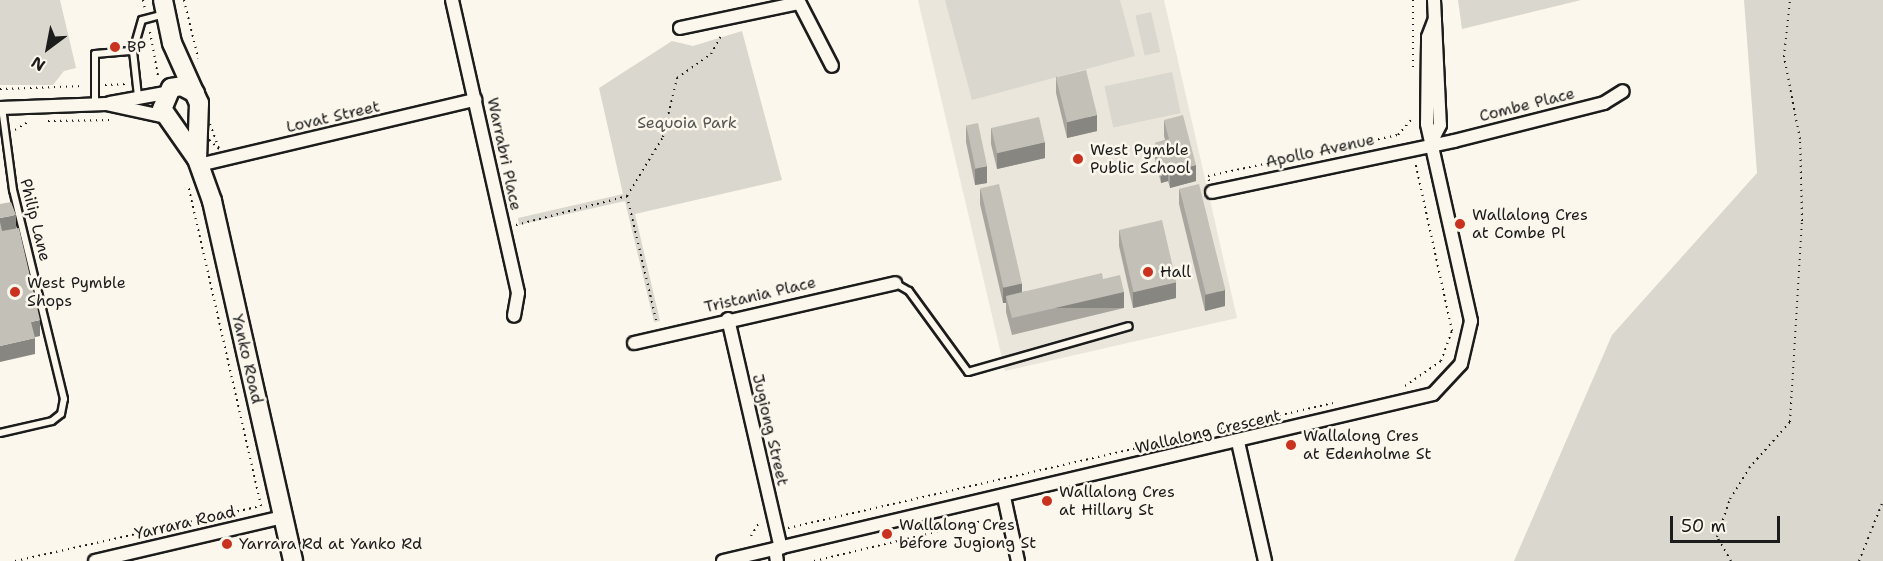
<!DOCTYPE html>
<html>
<head>
<meta charset="utf-8">
<style>
	body { margin:0 }
	#map { position:relative; width:1883px; height:561px; overflow:hidden; background:#fbf7ec; font-family:"Shantell Sans",sans-serif }
	div>[style] { position:absolute }
	[style*='--x'] { left:calc(var(--x)*1px); top:calc(var(--y)*1px); width:calc(var(--w)*1px); rotate:calc(var(--a)*1deg) }
	.built>* { inset:0; background:#eae6dc }
	.green>* { inset:0; background:#dad7ce; transform-origin:0 0 }
	.path>* { height:2px; margin-top:-1px; transform-origin:0; background:repeating-linear-gradient(90deg,#1c1c1c 0 1.5px,transparent 0 6px) }
	.roads { filter:drop-shadow(2px 0 #1c1c1c) drop-shadow(-2px 0 #1c1c1c) drop-shadow(0 2px #1c1c1c) drop-shadow(0 -2px #1c1c1c) }
	.lane>* { height:6px; margin:-3px; padding:0 3px; transform-origin:3px; border-radius:3px; background:#fbf7ec }
	.street>* { height:12px; margin:-6px; padding:0 6px; transform-origin:6px; border-radius:6px; background:#fbf7ec }
	.secondary>* { height:18px; margin:-9px; padding:0 9px; transform-origin:9px; border-radius:9px; background:#fbf7ec }
	.wall>* { inset:0; background:#a8a59e }
	.shaded-wall>* { inset:0; background:#888681; transform-origin:0 0 }
	.building>* { inset:0; background:#c3c0b8; transform-origin:0 0 }
	.dots>* { width:16px; height:16px; translate:-50% -50%; box-sizing:border-box; border:3px solid #fbf7ec; border-radius:50% }
	span { translate:-50% -50%; white-space:nowrap; text-align:center; line-height:1.15; -webkit-text-stroke:5px #fbf7ec; paint-order:stroke }
	.poi-label { font-size:16px; color:#1c1c1c }
	.left { translate:0 -50%; text-align:left }
	.street-label { font-size:16px; color:#1c1c1c }
	.park-label { font-size:16px; color:#555451 }
	.north { position:absolute; left:18px; top:18px; width:60px; height:60px; -webkit-text-stroke:4px #fbf7ec; paint-order:stroke; rotate:212deg; font-size:16px; font-weight:700; line-height:24px; text-align:center; color:#1c1c1c }
	.north::after { content:''; display:block; margin:auto; width:21px; height:27px; background:#1c1c1c; clip-path:polygon(50% 0,100% 100%,50% 72%,0 100%) }
	.scale { position:absolute; left:1670px; top:516px; width:110px; height:27px; box-sizing:border-box; border:3px solid #1c1c1c; border-top:0; padding-left:8px; font-size:18px; line-height:21px; white-space:nowrap; color:#1c1c1c; -webkit-text-stroke:4px #fbf7ec; paint-order:stroke }
</style>
</head>
<body>
<div id="map">
	<div class="built">
		<div style="clip-path:polygon(918px 0,1164px 0,1237px 318px,1005px 371px)"></div>
	</div>
	<div class="green">
		<div style="clip-path:polygon(0 0,60px 0,76px 68px,64px 71px,53px 85px,0 85px)"></div>
		<div style="clip-path:polygon(945px 0,1120px 0,1135px 56px,972px 100px)"></div>
		<div style="clip-path:polygon(1458px 0,1581px 0,1462px 29px)"></div>
		<div style="clip-path:polygon(1744px 0,1883px 0,1883px 561px,1514px 561px,1612px 335px,1757px 173px)"></div>
		<div style="left:1151px;top:12px;width:41px;height:16px;rotate:77deg"></div>
		<div style="clip-path:polygon(742px 31px,782px 180px,635px 214px,660px 321px,654px 322px,625px 201px,519px 225px,518px 218px,623px 194px,599px 88px,672px 41px,693px 46px)"></div>
		<div style="left:1172px;top:72px;width:42px;height:69px;rotate:78deg"></div>
	</div>
	<div class="path">
		<div style="--x:143;--y:0;--w:9;--a:77"></div>
		<div style="--x:184;--y:0;--w:60;--a:76.4"></div>
		<div style="--x:1413;--y:0;--w:68;--a:90"></div>
		<div style="--x:150;--y:32;--w:45;--a:79.7"></div>
		<div style="--x:105;--y:85;--w:21;--a:-3"></div>
		<div style="--x:0;--y:89;--w:84;--a:-2"></div>
		<div style="--x:48;--y:121;--w:63;--a:-0.9"></div>
		<div style="--x:210;--y:124;--w:27;--a:70"></div>
		<div style="--x:219;--y:149;--w:22;--a:-137"></div>
		<div style="--x:203;--y:134;--w:12;--a:-55"></div>
		<div style="--x:15;--y:130;--w:15;--a:-32"></div>
		<div style="--x:1209;--y:181;--w:5;--a:-101"></div>
		<div style="--x:1208;--y:176;--w:194;--a:-12.2"></div>
		<div style="--x:1398;--y:135;--w:23;--a:-49"></div>
		<div style="--x:627;--y:196;--w:69;--a:-58.6"></div>
		<div style="--x:663;--y:137;--w:61;--a:-76.7"></div>
		<div style="--x:677;--y:78;--w:42;--a:-35.2"></div>
		<div style="--x:711;--y:54;--w:23;--a:-61"></div>
		<div style="--x:516;--y:225;--w:115;--a:-14.6"></div>
		<div style="--x:627;--y:196;--w:131;--a:76.8"></div>
		<div style="--x:1405;--y:386;--w:44;--a:-34.8"></div>
		<div style="--x:1441;--y:361;--w:32;--a:-70"></div>
		<div style="--x:1452;--y:331;--w:173;--a:-102.3"></div>
		<div style="--x:788;--y:528;--w:559;--a:-12.92"></div>
		<div style="--x:751;--y:536;--w:17;--a:-59"></div>
		<div style="--x:15;--y:561;--w:252;--a:-12.6"></div>
		<div style="--x:261;--y:506;--w:329;--a:-102.8"></div>
		<div style="--x:814;--y:561;--w:186;--a:-13.4"></div>
		<div style="--x:1731;--y:561;--w:28;--a:-120"></div>
		<div style="--x:1717;--y:537;--w:40;--a:-71.1"></div>
		<div style="--x:1730;--y:499;--w:36;--a:-58"></div>
		<div style="--x:1749;--y:468;--w:62;--a:-48.3"></div>
		<div style="--x:1790;--y:422;--w:201;--a:-86.6"></div>
		<div style="--x:1802;--y:221;--w:82;--a:-91.4"></div>
		<div style="--x:1800;--y:139;--w:84;--a:-101"></div>
		<div style="--x:1784;--y:57;--w:57;--a:-84"></div>
		<div style="--x:1859;--y:561;--w:65;--a:-68.2"></div>
	</div>
	<div class="roads">
		<div class="lane">
			<div style="--x:133;--y:51;--w:45;--a:83.7"></div>
			<div style="--x:95;--y:104;--w:50;--a:-90"></div>
			<div style="--x:95;--y:54;--w:38;--a:-5"></div>
			<div style="--x:133;--y:51;--w:32;--a:-74"></div>
			<div style="--x:142;--y:20;--w:23;--a:-15"></div>
			<div style="--x:895;--y:283;--w:16;--a:30"></div>
			<div style="--x:909;--y:291;--w:100;--a:53.9"></div>
			<div style="--x:968;--y:372;--w:167;--a:-15.9"></div>
			<div style="--x:0;--y:433;--w:53;--a:-13"></div>
			<div style="--x:52;--y:421;--w:11;--a:-38"></div>
			<div style="--x:61;--y:414;--w:15;--a:-79"></div>
			<div style="--x:64;--y:399;--w:215;--a:-103.7"></div>
			<div style="--x:13;--y:190;--w:83;--a:-97.6"></div>
		</div>
		<div class="street">
			<div style="--x:452;--y:0;--w:300;--a:77.3"></div>
			<div style="--x:518;--y:293;--w:23;--a:100"></div>
			<div style="--x:798;--y:0;--w:74;--a:62.7"></div>
			<div style="--x:1434;--y:0;--w:125;--a:87.3"></div>
			<div style="--x:1440;--y:125;--w:13;--a:117"></div>
			<div style="--x:680;--y:28;--w:122;--a:-11.9"></div>
			<div style="--x:110;--y:103;--w:56;--a:-10.3"></div>
			<div style="--x:0;--y:108;--w:106;--a:-2.2"></div>
			<div style="--x:106;--y:104;--w:61;--a:12.2"></div>
			<div style="--x:199;--y:165;--w:284;--a:-13.3"></div>
			<div style="--x:1212;--y:192;--w:247;--a:-11.9"></div>
			<div style="--x:1454;--y:141;--w:155;--a:-14.2"></div>
			<div style="--x:1604;--y:103;--w:22;--a:-32"></div>
			<div style="--x:728;--y:319;--w:235;--a:77"></div>
			<div style="--x:634;--y:343;--w:268;--a:-12.9"></div>
			<div style="--x:1238;--y:442;--w:122;--a:77.2"></div>
			<div style="--x:1004;--y:497;--w:66;--a:77.7"></div>
			<div style="--x:775;--y:549;--w:12;--a:81"></div>
			<div style="--x:95;--y:561;--w:193;--a:-13.2"></div>
			<div style="--x:723;--y:561;--w:729;--a:-13.24"></div>
			<div style="--x:1433;--y:394;--w:41;--a:-47"></div>
			<div style="--x:1461;--y:364;--w:44;--a:-76.9"></div>
			<div style="--x:1471;--y:321;--w:202;--a:-102.6"></div>
			<div style="--x:1427;--y:124;--w:87;--a:-89.3"></div>
			<div style="--x:1428;--y:37;--w:19;--a:-69"></div>
		</div>
		<div class="secondary">
			<div style="--x:163;--y:0;--w:44;--a:78.2"></div>
			<div style="--x:172;--y:43;--w:66;--a:65.8"></div>
			<div style="--x:199;--y:103;--w:56;--a:92"></div>
			<div style="--x:195;--y:93;--w:15;--a:-152"></div>
			<div style="--x:182;--y:86;--w:11;--a:170"></div>
			<div style="--x:171;--y:88;--w:23;--a:113"></div>
			<div style="--x:162;--y:109;--w:61;--a:55"></div>
			<div style="--x:197;--y:159;--w:45;--a:70.3"></div>
			<div style="--x:212;--y:201;--w:369;--a:77.3"></div>
		</div>
	</div>
	<div class="wall">
		<div style="clip-path:polygon(1056px 76px,1097px 131px,1067px 138px,1056px 93px)"></div>
		<div style="clip-path:polygon(1164px 120px,1196px 181px,1170px 188px,1168px 181px,1161px 183px,1155px 159px,1155px 143px,1165px 140px,1164px 136px)"></div>
		<div style="clip-path:polygon(966px 125px,987px 183px,975px 185px,966px 142px)"></div>
		<div style="clip-path:polygon(991px 128px,1045px 158px,997px 169px,991px 144px)"></div>
		<div style="clip-path:polygon(980px 188px,1022px 292px,1103px 279px,1124px 308px,1012px 335px,1006px 312px,1006px 303px,1003px 303px,980px 204px)"></div>
		<div style="clip-path:polygon(1179px 188px,1225px 306px,1205px 311px,1179px 204px)"></div>
		<div style="clip-path:polygon(1119px 230px,1176px 298px,1133px 308px,1119px 246px)"></div>
	</div>
	<div class="shaded-wall">
		<div style="clip-path:polygon(1097px 115px,1097px 131px,1067px 138px,1067px 122px)"></div>
		<div style="clip-path:polygon(1045px 142px,1045px 158px,997px 169px,997px 152px)"></div>
		<div style="clip-path:polygon(1168px 165px,1168px 181px,1161px 183px,1161px 167px)"></div>
		<div style="clip-path:polygon(1196px 165px,1196px 181px,1170px 188px,1170px 171px)"></div>
		<div style="clip-path:polygon(987px 166px,987px 183px,975px 185px,975px 169px)"></div>
		<div style="clip-path:polygon(16px 215px,16px 231px,0 235px,0 218px)"></div>
		<div style="clip-path:polygon(1176px 282px,1176px 298px,1133px 308px,1133px 292px)"></div>
		<div style="clip-path:polygon(1022px 283px,1022px 299px,1006px 296px,1006px 303px,1003px 303px,1003px 287px)"></div>
		<div style="clip-path:polygon(1225px 290px,1225px 306px,1205px 311px,1205px 295px)"></div>
		<div style="left:1124px;top:292px;width:16px;height:115px;rotate:90deg"></div>
		<div style="clip-path:polygon(40px 320px,40px 336px,31px 338px,31px 322px)"></div>
		<div style="clip-path:polygon(35px 338px,35px 354px,0 362px,0 346px)"></div>
	</div>
	<div class="building">
		<div style="left:1086px;top:70px;width:46px;height:31px;rotate:76deg"></div>
		<div style="clip-path:polygon(1183px 115px,1196px 165px,1170px 171px,1168px 165px,1161px 167px,1155px 143px,1169px 139px,1164px 120px)"></div>
		<div style="left:1039px;top:117px;width:26px;height:49px;rotate:77deg"></div>
		<div style="left:978px;top:123px;width:44px;height:12px;rotate:78deg"></div>
		<div style="left:999px;top:184px;width:102px;height:19px;rotate:77deg"></div>
		<div style="left:1199px;top:184px;width:109px;height:20px;rotate:76deg"></div>
		<div style="clip-path:polygon(11px 202px,16px 215px,0 218px,0 204px)"></div>
		<div style="left:1162px;top:220px;width:64px;height:44px;rotate:77deg"></div>
		<div style="clip-path:polygon(0 222px,2px 231px,19px 228px,40px 320px,31px 322px,35px 338px,0 346px)"></div>
		<div style="clip-path:polygon(1102px 273px,1103px 279px,1120px 275px,1124px 292px,1012px 318px,1006px 296px)"></div>
	</div>
	<div class="dots">
		<div style="left:115px;top:47px;background:#c8321e"></div>
		<div style="left:1078px;top:159px;background:#c8321e"></div>
		<div style="left:1460px;top:224px;background:#c8321e"></div>
		<div style="left:1148px;top:272px;background:#c8321e"></div>
		<div style="left:15px;top:292px;background:#c8321e"></div>
		<div style="left:1291px;top:445px;background:#c8321e"></div>
		<div style="left:1047px;top:501px;background:#c8321e"></div>
		<div style="left:887px;top:534px;background:#c8321e"></div>
		<div style="left:227px;top:544px;background:#c8321e"></div>
	</div>
	<div class="poi-label">
		<span class="left" style="left:127px;top:47px">BP</span>
		<span class="left" style="left:1090px;top:159px">West Pymble<br>Public School</span>
		<span class="left" style="left:1472px;top:224px">Wallalong Cres<br>at Combe Pl</span>
		<span class="left" style="left:1160px;top:272px">Hall</span>
		<span class="left" style="left:27px;top:292px">West Pymble<br>Shops</span>
		<span class="left" style="left:1303px;top:445px">Wallalong Cres<br>at Edenholme St</span>
		<span class="left" style="left:1059px;top:501px">Wallalong Cres<br>at Hillary St</span>
		<span class="left" style="left:899px;top:534px">Wallalong Cres<br>before Jugiong St</span>
		<span class="left" style="left:239px;top:544px">Yarrara Rd at Yanko Rd</span>
	</div>
	<div class="street-label">
		<span style="left:1527px;top:105px;rotate:-14deg">Combe Place</span>
		<span style="left:333px;top:117px;rotate:-13deg">Lovat Street</span>
		<span style="left:1320px;top:151px;rotate:-12deg">Apollo Avenue</span>
		<span style="left:504px;top:154px;rotate:78deg">Warrabri Place</span>
		<span style="left:35px;top:220px;rotate:76deg">Philip Lane</span>
		<span style="left:760px;top:295px;rotate:-13deg">Tristania Place</span>
		<span style="left:247px;top:359px;rotate:77deg">Yanko Road</span>
		<span style="left:770px;top:430px;rotate:77deg">Jugiong Street</span>
		<span style="left:1208px;top:432px;rotate:-13deg">Wallalong Crescent</span>
		<span style="left:185px;top:523px;rotate:-13deg">Yarrara Road</span>
	</div>
	<div class="park-label">
		<span style="left:687px;top:123px">Sequoia Park</span>
	</div>
	<div class="north">N</div>
	<div class="scale">50 m</div>
</div>
</body>
</html>
